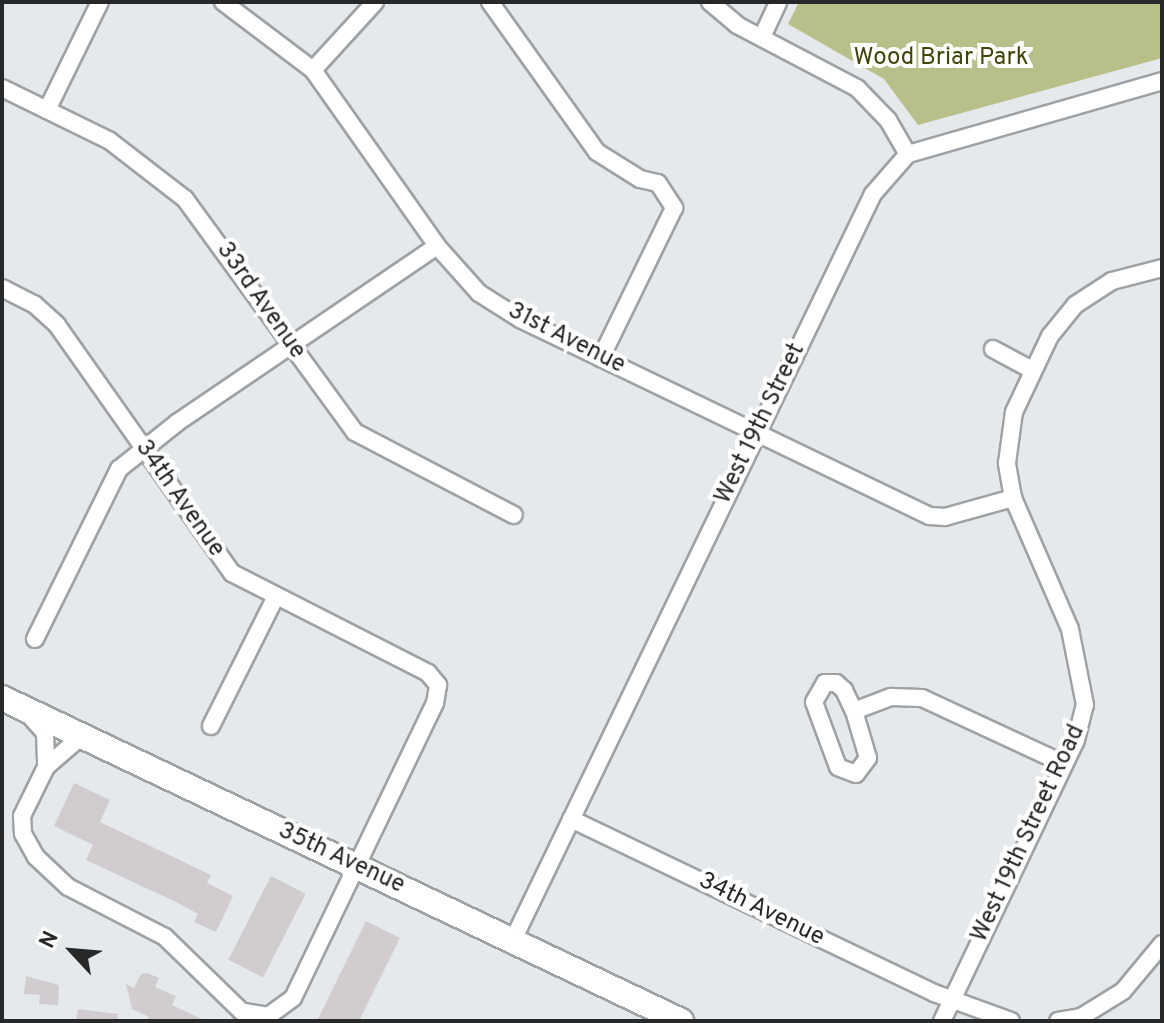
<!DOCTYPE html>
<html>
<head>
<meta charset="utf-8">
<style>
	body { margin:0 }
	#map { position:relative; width:1164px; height:1023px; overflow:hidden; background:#e5e9eb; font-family:Overpass,sans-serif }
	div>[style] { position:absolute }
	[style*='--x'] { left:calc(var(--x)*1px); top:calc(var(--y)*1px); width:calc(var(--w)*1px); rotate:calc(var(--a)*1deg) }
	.green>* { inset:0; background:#b8bf89 }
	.building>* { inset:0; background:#d0cccf; transform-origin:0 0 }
	.roads { filter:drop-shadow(2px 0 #9fa2a5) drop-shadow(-2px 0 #9fa2a5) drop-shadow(0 2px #9fa2a5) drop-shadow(0 -2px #9fa2a5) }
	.street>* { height:16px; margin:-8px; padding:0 8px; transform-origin:8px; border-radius:8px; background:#fff }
	.secondary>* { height:24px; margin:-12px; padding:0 12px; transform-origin:12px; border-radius:12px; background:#fff }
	span { translate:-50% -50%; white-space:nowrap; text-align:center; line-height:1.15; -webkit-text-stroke:8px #fff; paint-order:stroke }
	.park-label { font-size:24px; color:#414407 }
	.street-label { font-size:24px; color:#272829 }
	.frame { position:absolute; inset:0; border:4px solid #272829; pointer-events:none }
	.north { position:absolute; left:32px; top:911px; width:80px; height:80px; -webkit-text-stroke:6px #fff; paint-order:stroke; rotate:296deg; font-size:22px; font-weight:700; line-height:32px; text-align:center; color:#272829 }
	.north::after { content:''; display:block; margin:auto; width:28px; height:36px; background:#272829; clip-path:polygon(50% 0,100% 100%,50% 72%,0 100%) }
</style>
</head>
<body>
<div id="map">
	<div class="green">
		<div style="clip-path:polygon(799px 2px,1162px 2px,1162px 58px,918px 125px,884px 79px,788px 24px)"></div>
	</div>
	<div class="building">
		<div style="clip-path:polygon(74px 783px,110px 800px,100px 822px,211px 875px,207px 883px,233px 896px,216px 932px,194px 922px,198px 914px,178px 903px,86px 860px,93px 845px,54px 826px)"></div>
		<div style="left:271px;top:876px;width:39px;height:94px;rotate:27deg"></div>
		<div style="clip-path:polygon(366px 921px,400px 938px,359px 1021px,317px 1021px)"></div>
		<div style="clip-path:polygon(147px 973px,159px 978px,155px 987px,176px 996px,172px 1005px,206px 1021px,147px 1021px,149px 1017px,132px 1009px,126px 984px,134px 988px,141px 974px)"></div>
		<div style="clip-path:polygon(26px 976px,59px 985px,58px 1005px,39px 1004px,40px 995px,24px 994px)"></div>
		<div style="clip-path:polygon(78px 1009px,118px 1014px,117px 1021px,76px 1021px)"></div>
	</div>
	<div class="roads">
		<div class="street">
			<div style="--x:223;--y:2;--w:113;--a:37.1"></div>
			<div style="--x:313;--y:70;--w:215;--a:54.8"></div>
			<div style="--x:437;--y:246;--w:63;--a:48.2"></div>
			<div style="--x:479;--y:293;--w:49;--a:32.4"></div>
			<div style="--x:520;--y:319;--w:455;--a:25.7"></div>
			<div style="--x:930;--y:516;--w:15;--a:4"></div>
			<div style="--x:945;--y:517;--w:71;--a:-15.6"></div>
			<div style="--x:490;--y:2;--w:184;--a:54.5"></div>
			<div style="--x:597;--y:152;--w:51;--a:32.1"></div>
			<div style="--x:640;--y:179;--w:18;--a:13"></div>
			<div style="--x:658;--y:183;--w:30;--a:57"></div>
			<div style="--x:674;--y:208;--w:167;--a:116"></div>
			<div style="--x:710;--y:2;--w:35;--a:40"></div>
			<div style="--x:737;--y:25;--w:136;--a:27.7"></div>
			<div style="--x:857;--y:88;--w:45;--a:45.9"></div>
			<div style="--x:888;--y:120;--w:39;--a:60"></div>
			<div style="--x:762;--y:37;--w:38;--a:-65"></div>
			<div style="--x:313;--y:70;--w:92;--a:-47.6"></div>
			<div style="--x:2;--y:88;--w:120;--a:26.1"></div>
			<div style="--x:110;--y:141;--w:95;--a:37.7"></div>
			<div style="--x:185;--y:199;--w:288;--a:53.9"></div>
			<div style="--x:355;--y:432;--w:179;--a:27.6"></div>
			<div style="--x:47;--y:110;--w:120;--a:-63.9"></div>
			<div style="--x:2;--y:288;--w:36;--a:27"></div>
			<div style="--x:34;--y:304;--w:31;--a:42"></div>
			<div style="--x:57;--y:325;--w:304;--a:54.8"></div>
			<div style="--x:232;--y:573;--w:220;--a:27"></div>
			<div style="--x:428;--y:673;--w:16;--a:50"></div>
			<div style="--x:438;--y:685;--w:18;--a:99"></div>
			<div style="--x:435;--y:703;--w:327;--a:115.7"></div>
			<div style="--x:293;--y:998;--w:31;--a:144"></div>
			<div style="--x:268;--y:1016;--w:27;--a:-170"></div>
			<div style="--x:241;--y:1011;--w:106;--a:-135.8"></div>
			<div style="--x:165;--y:937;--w:109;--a:-152.7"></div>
			<div style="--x:68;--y:887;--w:44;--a:-136.8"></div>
			<div style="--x:36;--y:857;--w:26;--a:-119"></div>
			<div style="--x:23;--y:834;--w:18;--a:-93"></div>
			<div style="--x:22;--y:816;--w:55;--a:-63.9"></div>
			<div style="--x:46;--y:767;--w:49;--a:-40.9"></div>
			<div style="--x:993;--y:349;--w:44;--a:28.3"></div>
			<div style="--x:35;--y:639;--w:190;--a:-63.7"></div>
			<div style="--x:119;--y:469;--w:75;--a:-38.5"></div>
			<div style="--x:178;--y:422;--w:313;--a:-34.2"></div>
			<div style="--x:825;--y:683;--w:11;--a:0"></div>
			<div style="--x:836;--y:683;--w:11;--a:41"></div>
			<div style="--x:844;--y:690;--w:23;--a:65"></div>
			<div style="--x:854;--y:711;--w:49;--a:73.4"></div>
			<div style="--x:868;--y:758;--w:20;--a:127"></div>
			<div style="--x:856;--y:774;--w:19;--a:-159"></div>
			<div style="--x:838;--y:767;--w:69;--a:-110.3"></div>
			<div style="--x:814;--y:702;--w:22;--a:-60"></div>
			<div style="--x:854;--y:711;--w:40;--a:-21"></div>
			<div style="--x:891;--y:697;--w:31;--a:2"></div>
			<div style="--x:922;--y:698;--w:157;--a:24.9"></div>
			<div style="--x:29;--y:715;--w:24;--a:48"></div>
			<div style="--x:45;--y:733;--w:34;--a:88"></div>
			<div style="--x:211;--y:726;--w:143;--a:-63.4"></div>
			<div style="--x:571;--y:819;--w:403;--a:25.6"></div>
			<div style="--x:934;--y:993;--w:82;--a:20"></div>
			<div style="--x:513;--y:940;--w:828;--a:-64.24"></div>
			<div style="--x:873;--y:194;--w:53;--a:-48.8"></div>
			<div style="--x:908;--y:154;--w:264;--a:-16"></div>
			<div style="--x:942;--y:1021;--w:311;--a:-64.5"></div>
			<div style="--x:1076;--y:740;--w:36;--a:-76"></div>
			<div style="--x:1085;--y:705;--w:77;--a:-101.2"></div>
			<div style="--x:1070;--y:629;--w:143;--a:-113.5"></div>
			<div style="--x:1013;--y:498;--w:36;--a:-100"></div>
			<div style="--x:1007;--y:463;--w:51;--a:-82.2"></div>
			<div style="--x:1014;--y:412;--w:84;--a:-64.7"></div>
			<div style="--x:1050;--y:336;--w:40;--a:-51"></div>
			<div style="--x:1075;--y:305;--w:44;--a:-33"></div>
			<div style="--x:1112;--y:281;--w:52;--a:-14.6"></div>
			<div style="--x:1058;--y:1021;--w:23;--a:-10"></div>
			<div style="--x:1081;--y:1017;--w:49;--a:-31.8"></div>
			<div style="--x:1123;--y:991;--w:61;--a:-50.3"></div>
		</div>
		<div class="secondary">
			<div style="--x:2;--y:698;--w:752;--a:25.44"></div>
		</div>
	</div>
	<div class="park-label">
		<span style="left:941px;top:59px">Wood Briar Park</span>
	</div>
	<div class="street-label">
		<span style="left:260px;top:301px;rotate:55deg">33rd Avenue</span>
		<span style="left:566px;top:339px;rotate:27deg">31st Avenue</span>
		<span style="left:761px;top:424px;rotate:-64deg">West 19th Street</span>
		<span style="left:179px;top:499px;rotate:55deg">34th Avenue</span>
		<span style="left:1029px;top:834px;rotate:-65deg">West 19th Street Road</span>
		<span style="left:341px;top:859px;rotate:25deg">35th Avenue</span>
		<span style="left:761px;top:910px;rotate:26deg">34th Avenue</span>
	</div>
	<div class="frame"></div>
	<div class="north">N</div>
</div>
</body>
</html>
